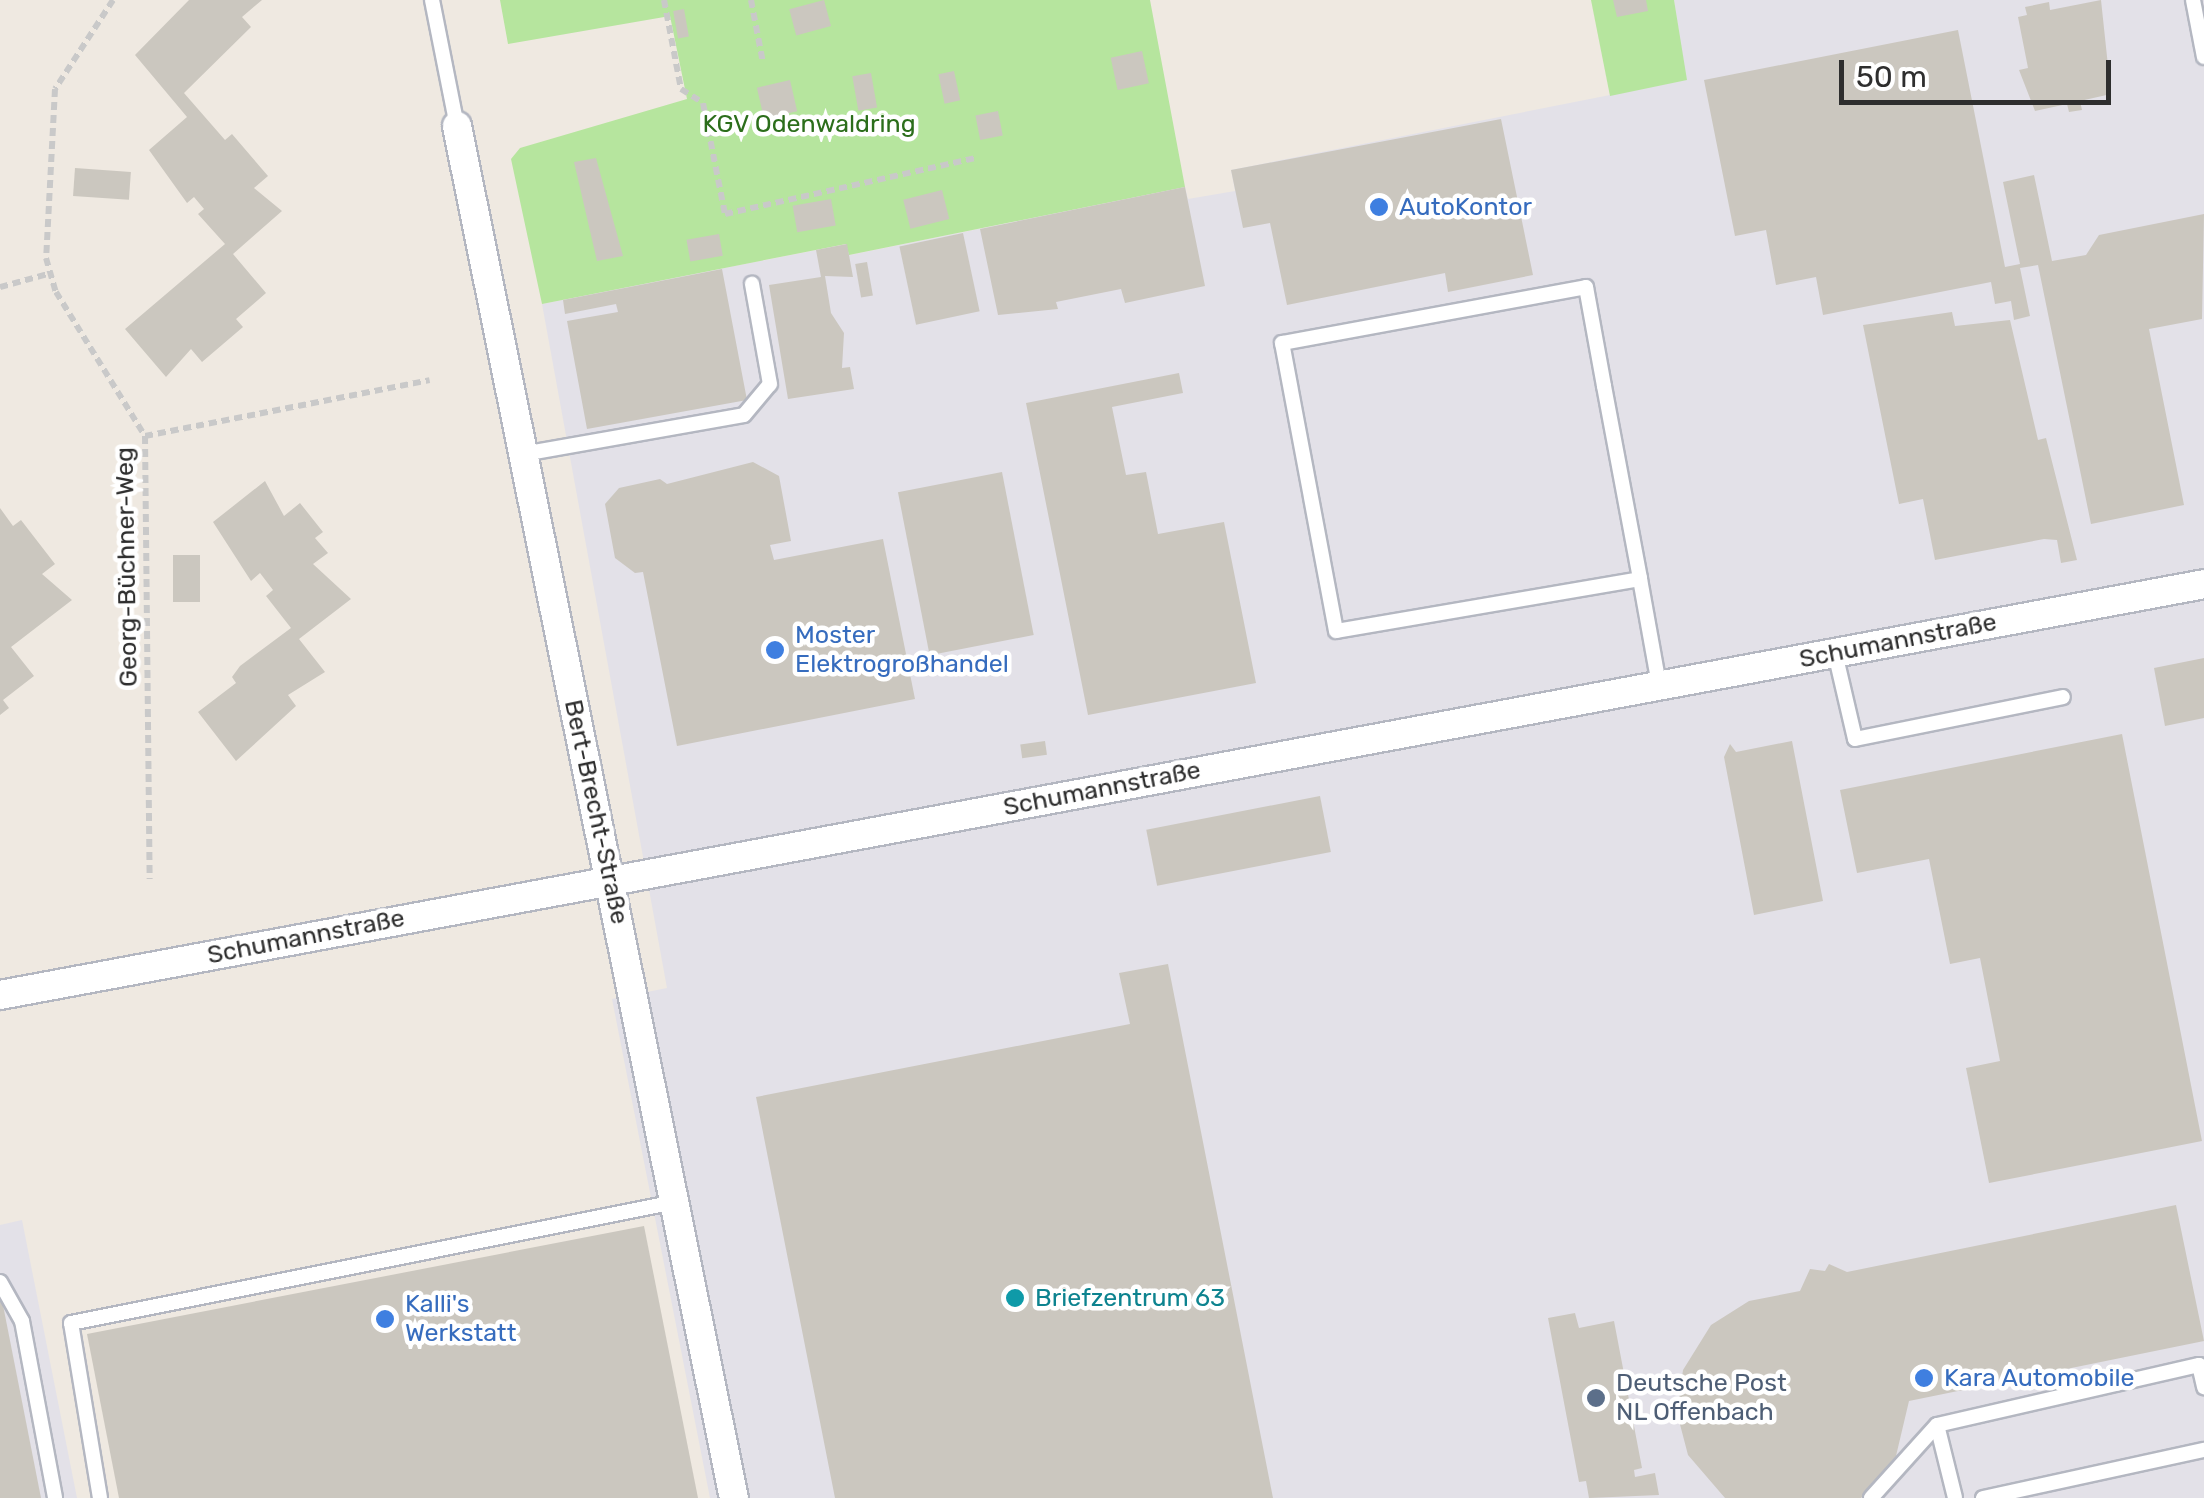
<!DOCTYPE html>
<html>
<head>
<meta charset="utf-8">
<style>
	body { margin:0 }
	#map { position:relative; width:2204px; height:1498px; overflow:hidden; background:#efe9e1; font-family:Rubik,sans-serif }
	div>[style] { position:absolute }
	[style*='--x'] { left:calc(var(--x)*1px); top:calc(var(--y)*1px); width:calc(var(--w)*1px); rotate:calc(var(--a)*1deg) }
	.industrial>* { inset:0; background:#e3e1e8 }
	.green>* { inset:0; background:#b6e59e }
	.building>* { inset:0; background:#cbc7bf; transform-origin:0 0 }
	.path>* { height:6px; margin-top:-3px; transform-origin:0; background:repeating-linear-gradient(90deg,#c9c9c9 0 8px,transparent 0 13px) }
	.roads { filter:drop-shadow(2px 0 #b4b7c1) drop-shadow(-2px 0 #b4b7c1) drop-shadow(0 2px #b4b7c1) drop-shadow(0 -2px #b4b7c1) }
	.lane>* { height:14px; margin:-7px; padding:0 7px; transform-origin:7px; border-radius:7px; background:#fff }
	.street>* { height:28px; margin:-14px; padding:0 14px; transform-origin:14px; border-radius:14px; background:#fff }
	.dots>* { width:28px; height:28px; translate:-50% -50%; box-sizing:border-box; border:5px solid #fff; border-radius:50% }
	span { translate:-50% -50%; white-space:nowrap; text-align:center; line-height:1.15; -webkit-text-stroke:9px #fff; paint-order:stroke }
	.park-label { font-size:25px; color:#2c6e1b }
	.shop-label { font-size:25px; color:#366cbe }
	.left { translate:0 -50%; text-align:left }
	.street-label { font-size:25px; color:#2e2e2e }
	.culture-label { font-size:25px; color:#0d838f }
	.service-label { font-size:25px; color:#4e5e75 }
	.scale { position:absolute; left:1839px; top:60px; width:272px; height:45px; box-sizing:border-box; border:5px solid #2e2e2e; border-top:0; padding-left:12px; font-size:30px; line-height:35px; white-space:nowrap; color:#2e2e2e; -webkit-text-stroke:8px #fff; paint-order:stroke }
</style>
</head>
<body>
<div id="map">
	<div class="industrial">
		<div style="clip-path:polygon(1674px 0,2204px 0,2204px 1498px,710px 1498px,612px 999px,667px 988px,542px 304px,847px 244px,850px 255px,1185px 187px,1188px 199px,1235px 191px,1231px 170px,1686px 80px)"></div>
		<div style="clip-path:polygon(22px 1220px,77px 1498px,0 1498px,0 1225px)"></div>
	</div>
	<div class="green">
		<div style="clip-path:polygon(500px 0,1150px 0,1185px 187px,849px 255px,846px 244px,542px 304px,511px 159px,520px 148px,687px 99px,670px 16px,508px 44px)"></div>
		<div style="clip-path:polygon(1591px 0,1674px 0,1687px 80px,1610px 96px)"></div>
	</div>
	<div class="building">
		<div style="clip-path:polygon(189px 0,262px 0,242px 17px,251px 27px,184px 93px,225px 140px,232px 134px,268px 176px,254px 188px,282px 211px,233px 254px,266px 293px,236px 319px,243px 327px,202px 362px,191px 349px,166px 377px,125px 329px,225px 244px,198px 214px,204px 209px,194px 197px,187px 203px,149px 150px,187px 117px,135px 55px)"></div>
		<div style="left:824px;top:0;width:27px;height:36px;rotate:75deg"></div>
		<div style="clip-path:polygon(1613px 0,1646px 0,1648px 11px,1617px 17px)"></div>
		<div style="clip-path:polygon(2101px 0,2111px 94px,2080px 101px,2082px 110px,2069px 112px,2067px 104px,2035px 111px,2019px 70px,2028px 68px,2018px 17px,2027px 15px,2025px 7px,2049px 2px,2050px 10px)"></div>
		<div style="left:684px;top:9px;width:28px;height:11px;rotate:80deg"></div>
		<div style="clip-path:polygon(1958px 30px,2005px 267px,2020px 264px,2003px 182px,2034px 175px,2052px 261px,2086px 255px,2099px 235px,2204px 214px,2202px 319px,2149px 329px,2184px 505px,2091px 524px,2038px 265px,2020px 268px,2030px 316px,2014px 320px,2011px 301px,1995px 304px,1991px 282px,1823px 315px,1816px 277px,1776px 285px,1766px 230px,1735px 236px,1704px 80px)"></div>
		<div style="left:1142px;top:51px;width:33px;height:32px;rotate:78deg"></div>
		<div style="left:954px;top:71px;width:30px;height:16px;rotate:78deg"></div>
		<div style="left:871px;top:73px;width:35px;height:19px;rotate:80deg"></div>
		<div style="left:790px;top:80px;width:32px;height:34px;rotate:77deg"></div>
		<div style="left:998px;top:111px;width:25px;height:23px;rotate:79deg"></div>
		<div style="clip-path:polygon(1501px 119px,1533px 275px,1448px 292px,1445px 273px,1287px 305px,1270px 223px,1243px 228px,1231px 170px)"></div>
		<div style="clip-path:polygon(596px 158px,623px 256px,597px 261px,574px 162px)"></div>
		<div style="left:75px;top:168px;width:56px;height:28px;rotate:4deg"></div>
		<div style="clip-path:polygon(1185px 187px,1205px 286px,1125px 303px,1121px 289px,1056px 302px,1058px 309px,998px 315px,980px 229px)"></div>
		<div style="left:942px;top:190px;width:30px;height:40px;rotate:76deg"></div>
		<div style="left:831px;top:199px;width:27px;height:39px;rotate:80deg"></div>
		<div style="left:963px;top:233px;width:80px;height:65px;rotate:78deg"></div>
		<div style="left:719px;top:234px;width:22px;height:33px;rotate:80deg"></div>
		<div style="clip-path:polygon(847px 244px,853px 277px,825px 276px,831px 313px,844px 333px,842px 368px,850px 367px,854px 389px,788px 399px,769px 285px,821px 277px,816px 250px)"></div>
		<div style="left:867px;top:262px;width:34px;height:12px;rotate:80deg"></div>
		<div style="clip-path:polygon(722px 269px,747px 400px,587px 429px,567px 321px,618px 312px,616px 304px,565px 314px,563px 300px)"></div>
		<div style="clip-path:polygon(1952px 312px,1955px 326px,2010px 320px,2038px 440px,2046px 438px,2077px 560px,2061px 563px,2057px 540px,2044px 539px,1935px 560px,1923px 499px,1899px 504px,1863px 325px)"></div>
		<div style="clip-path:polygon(1179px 373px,1183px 393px,1112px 407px,1126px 475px,1146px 472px,1158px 534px,1224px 522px,1256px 683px,1088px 715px,1026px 403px)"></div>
		<div style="clip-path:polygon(753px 462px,779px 476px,791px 541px,770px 545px,774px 560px,883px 539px,915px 699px,677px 746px,643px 572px,635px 573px,615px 558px,605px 504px,619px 488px,660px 479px,667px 484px)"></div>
		<div style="left:1002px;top:472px;width:166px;height:106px;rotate:79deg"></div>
		<div style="clip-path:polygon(265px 481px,284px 516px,300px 503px,323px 532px,315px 538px,328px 553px,313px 564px,351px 599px,299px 639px,325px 672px,288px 695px,296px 706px,236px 761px,198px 712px,236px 683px,232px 677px,240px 666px,291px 628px,266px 596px,273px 590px,260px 573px,251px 581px,213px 522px)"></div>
		<div style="clip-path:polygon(0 508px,13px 526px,21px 520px,55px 564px,42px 574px,72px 600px,11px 647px,34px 676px,3px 700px,9px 708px,0 715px)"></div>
		<div style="left:173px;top:555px;width:27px;height:47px"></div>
		<div style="clip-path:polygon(2204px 658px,2204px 718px,2165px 726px,2154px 668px)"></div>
		<div style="clip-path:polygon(2122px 734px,2202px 1141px,1989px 1183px,1966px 1068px,2000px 1061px,1980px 958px,1950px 964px,1929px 859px,1857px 873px,1840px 790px)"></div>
		<div style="left:1045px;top:741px;width:14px;height:25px;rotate:82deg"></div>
		<div style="clip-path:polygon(1792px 741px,1823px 901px,1754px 915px,1724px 757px,1730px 744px,1736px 752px)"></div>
		<div style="left:1320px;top:796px;width:57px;height:177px;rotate:79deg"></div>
		<div style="clip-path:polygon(1168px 964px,1273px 1498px,835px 1498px,756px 1097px,1130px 1024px,1119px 973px)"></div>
		<div style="clip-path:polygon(2176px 1205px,2204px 1341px,1909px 1401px,1896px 1456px,1861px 1498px,1725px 1498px,1688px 1455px,1677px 1413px,1683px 1370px,1711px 1325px,1749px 1301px,1800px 1291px,1810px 1269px,1825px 1271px,1829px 1264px,1847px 1272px)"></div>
		<div style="clip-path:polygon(644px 1226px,698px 1498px,119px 1498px,87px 1334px)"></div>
		<div style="clip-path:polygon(0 1300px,2px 1300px,41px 1498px,0 1498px)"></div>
		<div style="clip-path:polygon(1575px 1313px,1579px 1328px,1614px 1321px,1642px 1468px,1634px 1470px,1635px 1477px,1655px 1473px,1659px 1495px,1589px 1498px,1586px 1481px,1579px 1482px,1548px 1318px)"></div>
	</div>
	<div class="path">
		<div style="--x:113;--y:0;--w:106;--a:123.1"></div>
		<div style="--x:55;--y:89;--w:169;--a:93"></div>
		<div style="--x:46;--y:258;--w:35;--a:74"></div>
		<div style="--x:56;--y:292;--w:169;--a:58.3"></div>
		<div style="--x:145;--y:436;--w:443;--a:89.4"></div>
		<div style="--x:664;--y:0;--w:91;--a:79.2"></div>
		<div style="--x:681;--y:89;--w:26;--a:32"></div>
		<div style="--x:703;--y:103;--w:113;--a:78.8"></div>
		<div style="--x:725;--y:214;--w:256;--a:-12.6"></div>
		<div style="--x:751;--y:0;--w:64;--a:79.2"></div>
		<div style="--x:0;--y:287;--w:50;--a:-15.2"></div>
		<div style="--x:145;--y:436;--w:290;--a:-11.1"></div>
	</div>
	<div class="roads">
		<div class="lane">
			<div style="--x:432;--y:0;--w:128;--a:78.8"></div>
			<div style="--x:2193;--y:0;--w:58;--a:79.1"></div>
			<div style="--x:523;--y:454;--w:224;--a:-10"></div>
			<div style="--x:744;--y:415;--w:40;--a:-50"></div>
			<div style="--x:770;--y:384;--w:102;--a:-100.2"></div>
			<div style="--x:1640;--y:579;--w:308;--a:170.3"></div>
			<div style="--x:1336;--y:631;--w:293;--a:-100.6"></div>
			<div style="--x:1282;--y:343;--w:309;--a:-10.4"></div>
			<div style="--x:1586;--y:287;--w:101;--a:79.7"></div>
			<div style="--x:1604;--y:386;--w:196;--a:79.4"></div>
			<div style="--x:1640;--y:579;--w:108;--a:79.8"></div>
			<div style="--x:1835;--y:653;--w:88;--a:76.9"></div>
			<div style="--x:1855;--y:739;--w:212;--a:-11.4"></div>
			<div style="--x:0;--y:1282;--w:45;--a:60.6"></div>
			<div style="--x:22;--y:1321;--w:180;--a:79.4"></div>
			<div style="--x:1937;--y:1425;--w:75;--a:76.1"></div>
			<div style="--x:100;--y:1498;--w:177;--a:-99.4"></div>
			<div style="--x:71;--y:1323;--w:616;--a:-11.33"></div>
			<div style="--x:1871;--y:1498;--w:98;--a:-47.9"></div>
			<div style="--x:1937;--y:1425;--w:269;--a:-12.9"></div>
			<div style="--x:2199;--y:1365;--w:23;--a:77"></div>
			<div style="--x:1983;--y:1498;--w:226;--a:-12.3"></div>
		</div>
		<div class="street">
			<div style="--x:457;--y:126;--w:1400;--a:78.59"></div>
			<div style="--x:0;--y:995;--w:2242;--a:-10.56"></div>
		</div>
	</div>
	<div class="dots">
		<div style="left:1379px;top:207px;background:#3f7fe0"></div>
		<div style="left:775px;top:650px;background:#3f7fe0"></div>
		<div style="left:1015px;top:1298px;background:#0f9aa8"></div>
		<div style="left:385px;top:1319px;background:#3f7fe0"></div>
		<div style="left:1924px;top:1378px;background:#3f7fe0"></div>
		<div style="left:1596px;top:1398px;background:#5c6f8a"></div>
	</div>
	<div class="park-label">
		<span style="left:809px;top:124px">KGV Odenwaldring</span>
	</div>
	<div class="shop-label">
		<span class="left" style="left:1399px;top:207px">AutoKontor</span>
		<span class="left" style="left:795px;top:650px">Moster<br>Elektrogroßhandel</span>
		<span class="left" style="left:405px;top:1319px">Kalli's<br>Werkstatt</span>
		<span class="left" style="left:1944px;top:1378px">Kara Automobile</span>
	</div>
	<div class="street-label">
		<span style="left:127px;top:567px;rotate:-91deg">Georg-Büchner-Weg</span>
		<span style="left:1898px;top:641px;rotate:-11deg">Schumannstraße</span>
		<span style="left:1102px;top:789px;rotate:-11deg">Schumannstraße</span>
		<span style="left:596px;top:812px;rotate:78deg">Bert-Brecht-Straße</span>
		<span style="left:306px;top:937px;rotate:-11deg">Schumannstraße</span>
	</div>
	<div class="culture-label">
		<span class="left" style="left:1035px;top:1298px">Briefzentrum 63</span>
	</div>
	<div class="service-label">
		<span class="left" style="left:1616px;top:1398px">Deutsche Post<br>NL Offenbach</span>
	</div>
	<div class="scale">50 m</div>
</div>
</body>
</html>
